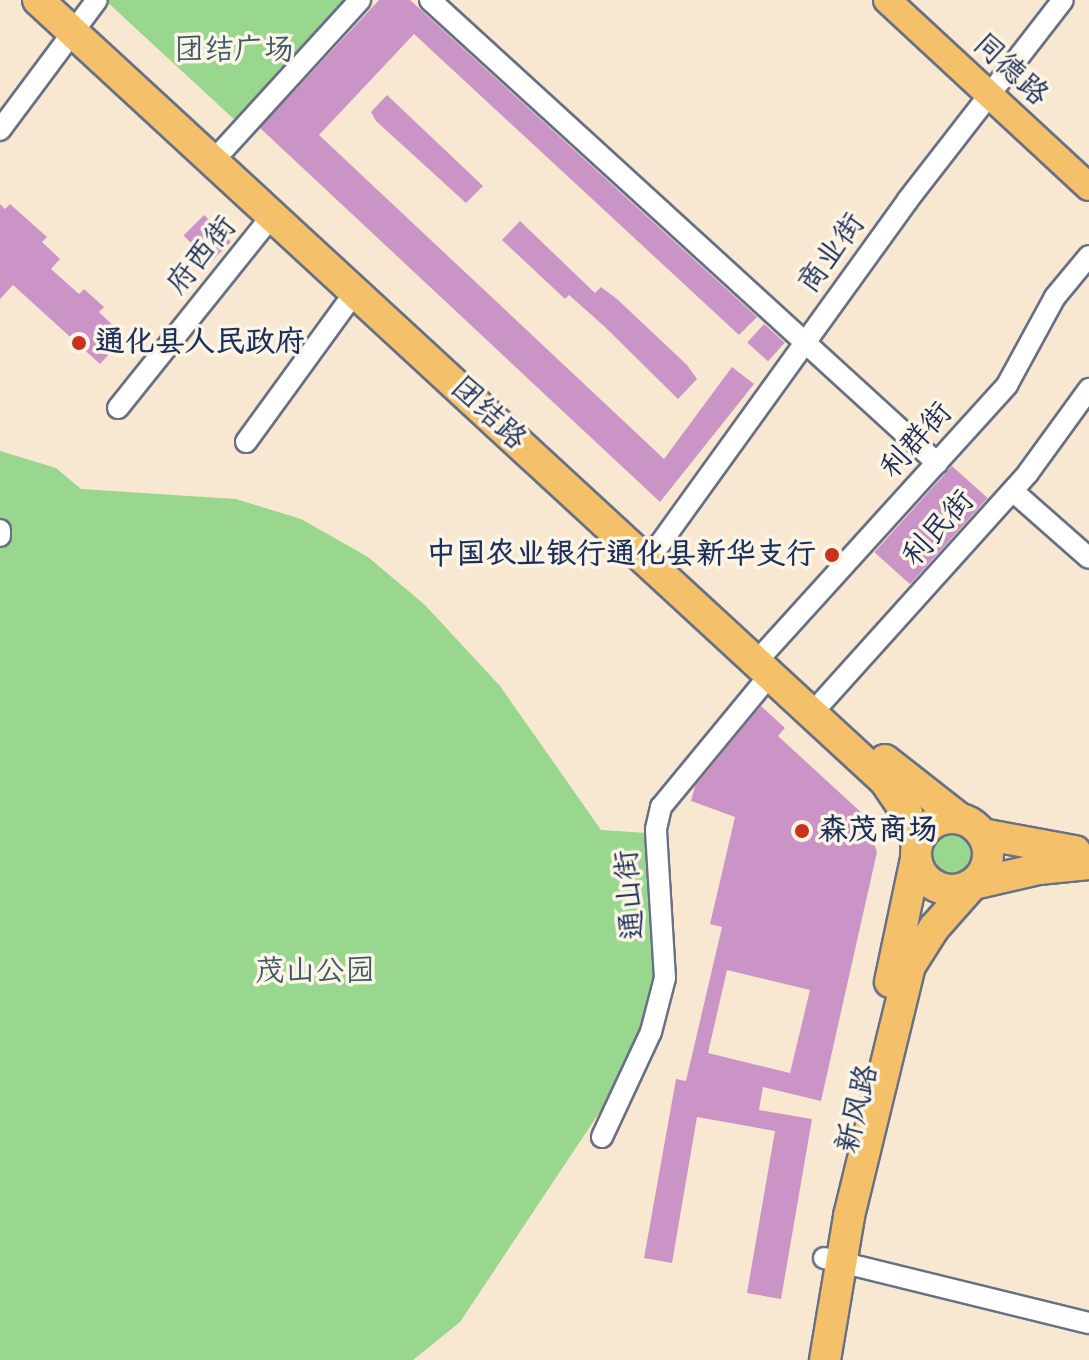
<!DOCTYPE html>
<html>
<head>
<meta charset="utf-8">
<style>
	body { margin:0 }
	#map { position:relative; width:1089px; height:1360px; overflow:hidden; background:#f8e8d1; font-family:Mynerve,"LXGW WenKai TC",sans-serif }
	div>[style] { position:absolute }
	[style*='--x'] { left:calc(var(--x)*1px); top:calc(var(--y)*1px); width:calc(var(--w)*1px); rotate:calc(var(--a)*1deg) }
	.green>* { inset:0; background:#98d78d }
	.round { border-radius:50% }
	.building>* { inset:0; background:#ca95c6; transform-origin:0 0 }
	.roads { filter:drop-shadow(2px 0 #687086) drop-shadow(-2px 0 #687086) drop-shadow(0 2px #687086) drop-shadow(0 -2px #687086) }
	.minor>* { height:20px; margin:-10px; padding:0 10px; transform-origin:10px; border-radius:10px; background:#fff }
	.major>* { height:26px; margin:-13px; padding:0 13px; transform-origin:13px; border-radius:13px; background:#f4c16a }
	.highway>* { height:30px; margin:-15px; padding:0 15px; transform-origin:15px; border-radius:15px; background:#f4c16a }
	.highway>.ring { margin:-15px; padding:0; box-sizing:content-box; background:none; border:30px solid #f4c16a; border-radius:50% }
	.dots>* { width:22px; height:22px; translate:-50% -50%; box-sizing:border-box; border:4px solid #fcf5e5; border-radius:50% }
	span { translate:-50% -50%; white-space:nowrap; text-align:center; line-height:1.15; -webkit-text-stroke:7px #fcf5e5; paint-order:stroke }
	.park-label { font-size:30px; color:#3a596a }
	.street-label { font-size:30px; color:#1b2f5e }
	.poi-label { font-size:30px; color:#1b2f5e; font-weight:700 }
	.left { translate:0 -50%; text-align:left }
	.right { translate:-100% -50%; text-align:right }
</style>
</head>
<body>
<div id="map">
	<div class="green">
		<div style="clip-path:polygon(105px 0,349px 0,237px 122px)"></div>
		<div style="clip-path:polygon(0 451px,56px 468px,81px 489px,236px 499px,301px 519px,368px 557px,425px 605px,500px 686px,601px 830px,647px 833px,655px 983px,633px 1062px,460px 1322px,413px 1360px,0 1360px)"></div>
		<div class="round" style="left:927px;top:828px;width:50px;height:50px"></div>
	</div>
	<div class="building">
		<div style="clip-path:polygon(379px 0,410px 0,757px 317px,739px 335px,414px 34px,319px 135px,664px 459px,732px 367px,754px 384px,660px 502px,260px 128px)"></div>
		<div style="clip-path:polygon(387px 95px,483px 186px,466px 203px,376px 121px,371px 112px)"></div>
		<div style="clip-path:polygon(0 204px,5px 209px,10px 204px,47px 237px,42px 242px,60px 259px,51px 269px,79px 294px,84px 289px,104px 307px,99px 312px,125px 337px,100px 364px,13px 285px,0 299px)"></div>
		<div style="left:204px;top:215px;width:38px;height:29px;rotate:45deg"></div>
		<div style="clip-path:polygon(520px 221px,595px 293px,601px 287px,617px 299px,687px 365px,697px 379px,678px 399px,605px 327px,569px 295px,565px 299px,502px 240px)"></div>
		<div style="left:764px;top:324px;width:28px;height:25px;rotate:42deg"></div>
		<div style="left:952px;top:466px;width:48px;height:116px;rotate:42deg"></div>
		<div style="clip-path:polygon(evenodd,761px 706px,785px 728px,778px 736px,864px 815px,877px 852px,821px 1101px,763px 1087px,759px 1110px,812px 1119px,781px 1299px,747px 1293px,775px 1131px,697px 1117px,672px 1263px,644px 1258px,676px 1079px,686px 1081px,722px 927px,710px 924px,735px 817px,691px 801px,695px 786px,761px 706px,727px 970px,810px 990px,790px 1073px,708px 1053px,727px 970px)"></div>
	</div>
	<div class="roads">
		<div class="minor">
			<div style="--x:430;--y:0;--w:687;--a:42.4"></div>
			<div style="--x:0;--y:130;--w:162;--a:-53.3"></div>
			<div style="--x:224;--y:149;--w:202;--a:-47.6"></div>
			<div style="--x:118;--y:408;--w:246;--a:-51.3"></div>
			<div style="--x:246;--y:442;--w:185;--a:-54"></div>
			<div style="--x:1013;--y:491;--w:101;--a:41.4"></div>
			<div style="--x:0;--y:530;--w:6;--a:90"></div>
			<div style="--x:657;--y:548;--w:428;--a:-54.2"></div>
			<div style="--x:907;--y:201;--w:254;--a:-52.2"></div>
			<div style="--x:767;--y:650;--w:358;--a:-47.8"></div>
			<div style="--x:1007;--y:385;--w:100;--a:-61.4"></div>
			<div style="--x:1055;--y:297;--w:53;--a:-50.3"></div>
			<div style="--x:823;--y:701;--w:307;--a:-48"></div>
			<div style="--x:1028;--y:473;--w:104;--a:-54"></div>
			<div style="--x:602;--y:1137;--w:116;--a:-65"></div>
			<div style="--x:651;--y:1032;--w:56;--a:-75.5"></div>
			<div style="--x:665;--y:978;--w:149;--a:-93.5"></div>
			<div style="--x:656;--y:829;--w:23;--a:-77"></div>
			<div style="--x:661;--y:807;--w:171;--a:-50.5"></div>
			<div style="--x:824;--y:1258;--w:273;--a:13.8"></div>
		</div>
		<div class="major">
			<div style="--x:887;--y:0;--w:275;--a:42.8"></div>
		</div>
		<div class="highway">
			<div style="--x:38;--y:0;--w:1152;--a:42.68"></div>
			<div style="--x:885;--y:781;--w:40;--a:56"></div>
			<div style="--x:907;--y:814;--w:31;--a:71"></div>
			<div style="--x:885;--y:760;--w:94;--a:38.1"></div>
			<div class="ring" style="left:916px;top:818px;width:42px;height:42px"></div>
			<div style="--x:982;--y:834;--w:95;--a:10.4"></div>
			<div style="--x:890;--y:982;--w:126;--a:-78.1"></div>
			<div style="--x:825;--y:1360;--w:146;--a:-80.5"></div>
			<div style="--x:849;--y:1216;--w:257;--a:-76.3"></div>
			<div style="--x:910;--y:966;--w:45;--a:-57.7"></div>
			<div style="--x:934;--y:928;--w:59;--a:-48.4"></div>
			<div style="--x:973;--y:884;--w:68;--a:-12.8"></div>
			<div style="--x:1039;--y:869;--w:50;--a:-5.7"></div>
		</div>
	</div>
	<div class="dots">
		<div style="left:79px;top:343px;background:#c8321e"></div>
		<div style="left:832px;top:555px;background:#c8321e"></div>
		<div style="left:802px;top:831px;background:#c8321e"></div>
	</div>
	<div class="park-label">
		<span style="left:234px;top:51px">团结广场</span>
		<span style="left:315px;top:972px">茂山公园</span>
	</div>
	<div class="street-label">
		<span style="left:1010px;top:70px;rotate:43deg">同德路</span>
		<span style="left:832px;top:254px;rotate:-54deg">商业街</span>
		<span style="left:202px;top:256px;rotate:-51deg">府西街</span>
		<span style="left:488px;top:414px;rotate:43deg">团结路</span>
		<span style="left:917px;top:441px;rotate:-48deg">利群街</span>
		<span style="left:939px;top:529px;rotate:-48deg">利民街</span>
		<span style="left:631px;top:895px;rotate:-95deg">通山街</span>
		<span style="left:858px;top:1109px;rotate:-76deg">新风路</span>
	</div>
	<div class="poi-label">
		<span class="left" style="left:95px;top:343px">通化县人民政府</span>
		<span class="right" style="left:816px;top:555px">中国农业银行通化县新华支行</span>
		<span class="left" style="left:818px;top:831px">森茂商场</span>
	</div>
</div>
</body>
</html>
